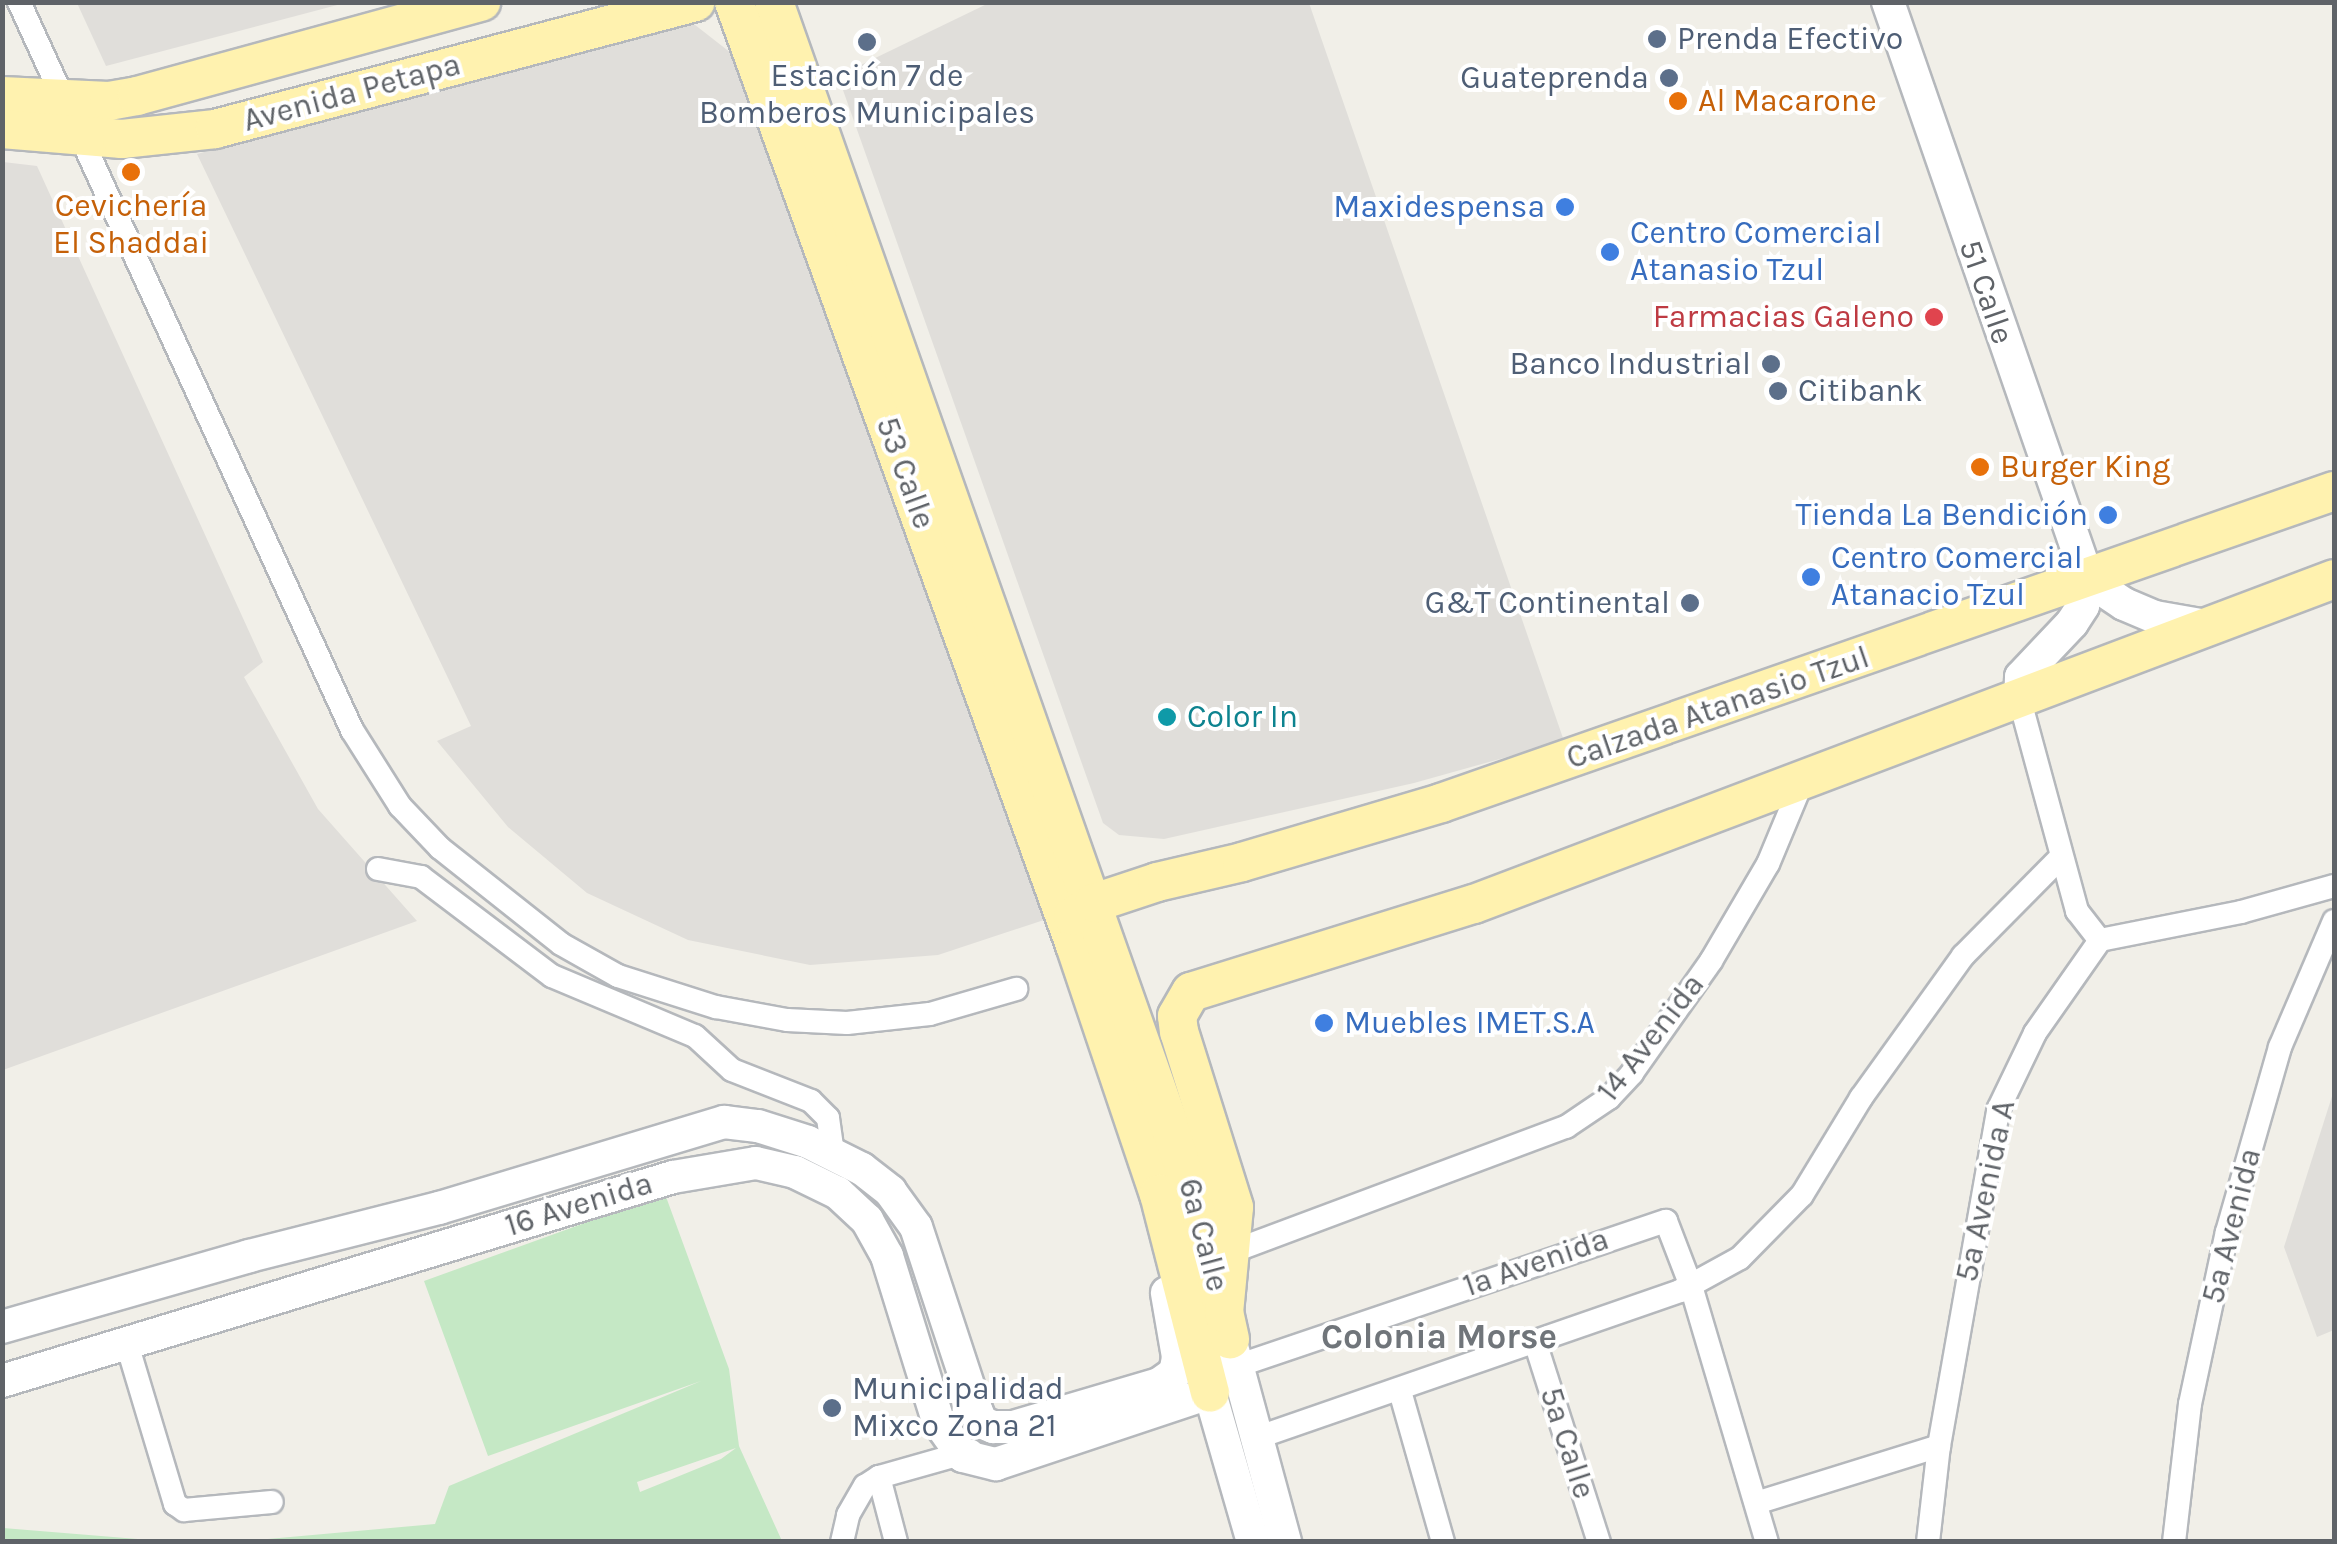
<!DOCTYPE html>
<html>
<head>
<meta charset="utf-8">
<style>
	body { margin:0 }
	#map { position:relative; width:2337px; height:1544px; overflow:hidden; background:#f1efe8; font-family:Karla,sans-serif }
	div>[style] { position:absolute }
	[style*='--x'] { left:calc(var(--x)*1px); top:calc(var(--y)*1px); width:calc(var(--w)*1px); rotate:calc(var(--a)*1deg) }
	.industrial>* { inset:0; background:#e0deda }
	.green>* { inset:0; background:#c5e8c5 }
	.roads { filter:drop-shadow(2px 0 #b5b8bc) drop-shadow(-2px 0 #b5b8bc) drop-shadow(0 2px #b5b8bc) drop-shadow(0 -2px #b5b8bc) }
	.street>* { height:22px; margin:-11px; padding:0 11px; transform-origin:11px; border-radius:11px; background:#fff }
	.secondary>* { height:32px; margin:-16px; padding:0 16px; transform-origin:16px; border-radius:16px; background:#fff }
	.primary>* { height:38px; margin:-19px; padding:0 19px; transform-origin:19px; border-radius:19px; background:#fff2af }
	.dots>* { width:28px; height:28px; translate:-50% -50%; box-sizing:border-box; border:5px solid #fff; border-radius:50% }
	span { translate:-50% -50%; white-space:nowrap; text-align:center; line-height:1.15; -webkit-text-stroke:8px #fff; paint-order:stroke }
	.service-label { font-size:32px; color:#4e5e75 }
	.left { translate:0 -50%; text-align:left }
	.right { translate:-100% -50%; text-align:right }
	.street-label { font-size:32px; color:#5f6368 }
	.food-label { font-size:32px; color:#c56008 }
	.shop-label { font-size:32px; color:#366cbe }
	.health-label { font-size:32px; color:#be3a42 }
	.culture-label { font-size:32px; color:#0d838f }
	.neighbourhood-label { font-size:35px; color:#70757a; font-weight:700 }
	.frame { position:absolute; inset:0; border:5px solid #5f6368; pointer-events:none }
</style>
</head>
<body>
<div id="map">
	<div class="industrial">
		<div style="clip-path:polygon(77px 3px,345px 3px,106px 66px)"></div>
		<div style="clip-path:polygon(989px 3px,1309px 3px,1564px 741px,1414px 783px,1164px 839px,1119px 835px,1103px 823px,838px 76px)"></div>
		<div style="clip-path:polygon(690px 21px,731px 53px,1044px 920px,938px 955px,810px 965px,688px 940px,587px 893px,508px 827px,437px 741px,471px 726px,197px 154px)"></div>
		<div style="clip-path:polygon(3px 162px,37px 166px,263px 662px,244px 677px,318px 809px,417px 921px,3px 1070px)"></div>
		<div style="clip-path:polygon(2334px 1090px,2334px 1330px,2317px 1337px,2284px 1247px)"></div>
	</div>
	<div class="green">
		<div style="clip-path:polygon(evenodd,665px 1194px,729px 1369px,739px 1446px,782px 1541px,234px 1542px,435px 1524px,449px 1486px,701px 1381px,488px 1456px,424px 1281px,665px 1194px,736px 1448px,721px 1459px,640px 1492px,637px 1482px,736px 1448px)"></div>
		<div style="clip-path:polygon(2px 1528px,3px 1528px,162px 1541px,3px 1541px)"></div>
	</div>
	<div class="roads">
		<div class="street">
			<div style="--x:19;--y:2;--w:801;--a:65.42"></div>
			<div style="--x:352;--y:730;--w:90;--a:57.7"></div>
			<div style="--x:400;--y:806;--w:58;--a:46.4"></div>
			<div style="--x:440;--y:848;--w:154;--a:38.4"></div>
			<div style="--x:561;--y:944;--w:65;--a:29.3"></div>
			<div style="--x:618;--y:976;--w:103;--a:17.6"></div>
			<div style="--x:716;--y:1007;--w:72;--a:10.4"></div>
			<div style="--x:787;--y:1020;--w:60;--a:2.9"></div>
			<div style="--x:847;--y:1023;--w:83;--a:-6.2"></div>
			<div style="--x:930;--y:1014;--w:90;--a:-16.2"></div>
			<div style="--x:2020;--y:701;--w:218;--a:74.8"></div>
			<div style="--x:2077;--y:911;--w:37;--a:52"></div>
			<div style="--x:378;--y:869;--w:44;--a:10.5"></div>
			<div style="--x:421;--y:877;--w:164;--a:37.1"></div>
			<div style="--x:552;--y:976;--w:155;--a:22.8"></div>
			<div style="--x:695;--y:1036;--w:50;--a:42.6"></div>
			<div style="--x:732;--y:1070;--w:85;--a:21.4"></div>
			<div style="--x:811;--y:1101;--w:24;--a:45"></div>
			<div style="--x:828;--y:1118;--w:37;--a:82"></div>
			<div style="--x:2100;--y:940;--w:144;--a:-11.2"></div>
			<div style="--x:2241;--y:912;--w:97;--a:-15.6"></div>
			<div style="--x:1231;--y:1252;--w:358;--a:-20.5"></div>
			<div style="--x:1566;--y:1127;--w:52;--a:-34"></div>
			<div style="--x:1609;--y:1098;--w:34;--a:-47"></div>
			<div style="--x:1632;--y:1073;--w:137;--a:-54.8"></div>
			<div style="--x:1711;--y:961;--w:113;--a:-59.6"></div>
			<div style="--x:1768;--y:864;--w:91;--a:-67.4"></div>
			<div style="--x:127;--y:1344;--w:167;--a:73.3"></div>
			<div style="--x:175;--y:1504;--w:11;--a:34"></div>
			<div style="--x:184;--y:1510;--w:88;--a:-5.2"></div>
			<div style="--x:1536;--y:1345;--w:207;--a:72.3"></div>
			<div style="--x:1237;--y:1366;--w:453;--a:-18.7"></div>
			<div style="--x:1666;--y:1221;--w:70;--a:69"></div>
			<div style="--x:1691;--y:1286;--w:267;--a:73.5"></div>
			<div style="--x:1400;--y:1391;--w:157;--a:74.1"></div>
			<div style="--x:1256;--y:1438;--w:449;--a:-19.1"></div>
			<div style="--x:1680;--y:1291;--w:68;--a:-28.8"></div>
			<div style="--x:1740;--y:1258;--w:88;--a:-45.5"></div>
			<div style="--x:1802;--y:1195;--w:114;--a:-58.7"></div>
			<div style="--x:1861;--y:1098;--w:175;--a:-54.3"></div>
			<div style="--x:1963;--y:956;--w:136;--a:-45.3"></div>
			<div style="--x:879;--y:1477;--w:67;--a:75.3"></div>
			<div style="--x:1756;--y:1503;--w:192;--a:-17.3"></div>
			<div style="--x:842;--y:1542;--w:28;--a:-77"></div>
			<div style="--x:848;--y:1515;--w:34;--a:-60"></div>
			<div style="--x:865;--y:1486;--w:17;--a:-33"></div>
			<div style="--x:879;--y:1477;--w:96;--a:-15.8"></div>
			<div style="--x:1928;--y:1542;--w:97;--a:-83.5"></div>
			<div style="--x:1939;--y:1446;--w:341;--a:-80"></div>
			<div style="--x:1998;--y:1110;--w:85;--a:-64.3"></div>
			<div style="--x:2035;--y:1033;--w:113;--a:-55"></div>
			<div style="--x:2174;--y:1542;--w:139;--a:-83.4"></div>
			<div style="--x:2190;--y:1404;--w:176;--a:-77.9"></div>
			<div style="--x:2227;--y:1232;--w:192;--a:-74"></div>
			<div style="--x:2280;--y:1047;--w:137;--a:-66.8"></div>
		</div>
		<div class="secondary">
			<div style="--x:1888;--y:2;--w:612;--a:70.91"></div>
			<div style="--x:2088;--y:580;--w:26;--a:101"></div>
			<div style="--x:2083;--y:606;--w:20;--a:123"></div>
			<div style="--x:2072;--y:623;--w:74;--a:133.4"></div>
			<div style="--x:2021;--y:677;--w:24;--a:92"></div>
			<div style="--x:2088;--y:580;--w:43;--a:33.7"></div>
			<div style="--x:2124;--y:604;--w:34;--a:23"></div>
			<div style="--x:2155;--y:617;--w:58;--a:10"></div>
			<div style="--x:2;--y:1327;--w:257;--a:-16"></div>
			<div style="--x:249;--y:1256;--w:196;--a:-14.2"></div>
			<div style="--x:439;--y:1208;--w:298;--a:-16.8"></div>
			<div style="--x:724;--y:1122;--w:34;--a:7"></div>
			<div style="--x:758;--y:1126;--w:52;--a:17.7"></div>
			<div style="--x:808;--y:1142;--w:60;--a:26.6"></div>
			<div style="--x:862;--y:1169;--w:36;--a:38"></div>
			<div style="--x:890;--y:1191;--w:44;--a:54.2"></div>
			<div style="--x:916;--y:1227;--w:195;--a:71.8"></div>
			<div style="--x:977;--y:1412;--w:11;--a:68"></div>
			<div style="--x:981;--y:1422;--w:13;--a:23"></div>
			<div style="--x:993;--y:1427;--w:20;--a:0"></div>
			<div style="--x:1013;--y:1427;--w:152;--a:-16.4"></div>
			<div style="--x:1159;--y:1384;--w:19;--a:-35"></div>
			<div style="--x:1175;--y:1373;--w:16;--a:-79"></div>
			<div style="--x:1178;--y:1357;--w:65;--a:-99.8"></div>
			<div style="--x:1230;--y:1339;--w:210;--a:74.8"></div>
			<div style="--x:2;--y:1381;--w:701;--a:-16.91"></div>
			<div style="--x:673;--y:1177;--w:84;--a:-9.6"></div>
			<div style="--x:756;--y:1163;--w:40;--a:13"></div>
			<div style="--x:795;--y:1172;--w:48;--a:26"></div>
			<div style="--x:838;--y:1193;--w:40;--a:43"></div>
			<div style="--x:867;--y:1220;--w:41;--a:60.9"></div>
			<div style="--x:887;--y:1256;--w:173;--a:72.8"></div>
			<div style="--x:938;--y:1421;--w:43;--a:54.5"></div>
			<div style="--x:963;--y:1456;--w:34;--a:14"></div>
			<div style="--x:996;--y:1464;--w:225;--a:-18.4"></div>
			<div style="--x:1210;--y:1393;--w:155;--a:73.9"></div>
		</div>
		<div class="primary">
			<div style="--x:734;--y:2;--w:1003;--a:70.12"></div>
			<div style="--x:1075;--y:945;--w:263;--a:71.4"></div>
			<div style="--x:1159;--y:1194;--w:205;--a:75.6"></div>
			<div style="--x:774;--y:2;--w:1301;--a:70.6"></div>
			<div style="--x:1206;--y:1229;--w:113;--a:77.7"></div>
			<div style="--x:2;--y:96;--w:107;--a:2.7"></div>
			<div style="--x:109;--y:101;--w:28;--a:-10"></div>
			<div style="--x:137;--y:96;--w:357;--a:-15.3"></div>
			<div style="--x:2;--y:129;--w:120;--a:4.8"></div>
			<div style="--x:122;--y:139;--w:94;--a:-6.1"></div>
			<div style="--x:215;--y:129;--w:497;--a:-14.8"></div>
			<div style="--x:1073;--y:916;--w:25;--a:-32"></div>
			<div style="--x:1094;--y:903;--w:66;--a:-18.4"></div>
			<div style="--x:1157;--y:882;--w:87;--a:-13.2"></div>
			<div style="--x:1242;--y:862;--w:208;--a:-16.5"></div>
			<div style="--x:1441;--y:803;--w:946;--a:-19.26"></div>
			<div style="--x:1224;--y:1313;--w:106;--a:-84.6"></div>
			<div style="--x:1234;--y:1207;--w:183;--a:-107.4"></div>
			<div style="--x:1179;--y:1032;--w:16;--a:-97"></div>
			<div style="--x:1177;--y:1016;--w:28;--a:-60"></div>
			<div style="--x:1191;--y:992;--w:296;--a:-17.3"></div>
			<div style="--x:1474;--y:904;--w:919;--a:-20.7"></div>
		</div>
	</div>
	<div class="dots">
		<div style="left:1657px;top:39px;background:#5c6f8a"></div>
		<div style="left:867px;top:42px;background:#5c6f8a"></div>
		<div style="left:1669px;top:78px;background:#5c6f8a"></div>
		<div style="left:1678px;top:101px;background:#e8710a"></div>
		<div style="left:131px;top:172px;background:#e8710a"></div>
		<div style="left:1565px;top:207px;background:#3f7fe0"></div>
		<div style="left:1610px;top:252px;background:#3f7fe0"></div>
		<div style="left:1934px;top:317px;background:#e0444e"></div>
		<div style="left:1771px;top:364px;background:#5c6f8a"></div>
		<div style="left:1778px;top:391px;background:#5c6f8a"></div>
		<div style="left:1980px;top:467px;background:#e8710a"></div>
		<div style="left:2108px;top:515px;background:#3f7fe0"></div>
		<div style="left:1811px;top:577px;background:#3f7fe0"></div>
		<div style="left:1690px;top:603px;background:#5c6f8a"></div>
		<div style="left:1167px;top:717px;background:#0f9aa8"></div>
		<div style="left:1324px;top:1023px;background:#3f7fe0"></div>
		<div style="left:832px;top:1408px;background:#5c6f8a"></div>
	</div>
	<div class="service-label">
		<span class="left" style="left:1677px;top:39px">Prenda Efectivo</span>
		<span style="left:867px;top:95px">Estación 7 de<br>Bomberos Municipales</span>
		<span class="right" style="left:1649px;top:78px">Guateprenda</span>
		<span class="right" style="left:1751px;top:364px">Banco Industrial</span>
		<span class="left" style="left:1798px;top:391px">Citibank</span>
		<span class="right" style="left:1670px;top:603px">G&amp;T Continental</span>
		<span class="left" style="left:852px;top:1408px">Municipalidad<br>Mixco Zona 21</span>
	</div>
	<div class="street-label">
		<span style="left:352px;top:93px;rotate:-15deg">Avenida Petapa</span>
		<span style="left:1986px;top:292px;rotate:71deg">51 Calle</span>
		<span style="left:905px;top:473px;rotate:70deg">53 Calle</span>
		<span style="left:1718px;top:708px;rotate:-19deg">Calzada Atanasio Tzul</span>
		<span style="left:1651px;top:1038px;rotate:-52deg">14 Avenida</span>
		<span style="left:1986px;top:1191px;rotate:-78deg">5a Avenida A</span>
		<span style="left:579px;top:1205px;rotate:-17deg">16 Avenida</span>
		<span style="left:2232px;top:1226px;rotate:-76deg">5a Avenida</span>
		<span style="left:1203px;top:1235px;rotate:75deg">6a Calle</span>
		<span style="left:1536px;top:1263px;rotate:-19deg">1a Avenida</span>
		<span style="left:1567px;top:1443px;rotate:72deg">5a Calle</span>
	</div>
	<div class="food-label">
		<span class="left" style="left:1698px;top:101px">Al Macarone</span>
		<span style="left:131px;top:225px">Cevichería<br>El Shaddai</span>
		<span class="left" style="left:2000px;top:467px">Burger King</span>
	</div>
	<div class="shop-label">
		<span class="right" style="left:1545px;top:207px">Maxidespensa</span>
		<span class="left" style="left:1630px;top:252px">Centro Comercial<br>Atanasio Tzul</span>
		<span class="right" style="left:2088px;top:515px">Tienda La Bendición</span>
		<span class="left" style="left:1831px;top:577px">Centro Comercial<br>Atanacio Tzul</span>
		<span class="left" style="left:1344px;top:1023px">Muebles IMET.S.A</span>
	</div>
	<div class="health-label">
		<span class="right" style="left:1914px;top:317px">Farmacias Galeno</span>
	</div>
	<div class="culture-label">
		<span class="left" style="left:1187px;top:717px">Color In</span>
	</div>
	<div class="neighbourhood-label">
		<span style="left:1439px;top:1337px">Colonia Morse</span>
	</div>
	<div class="frame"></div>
</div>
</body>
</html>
